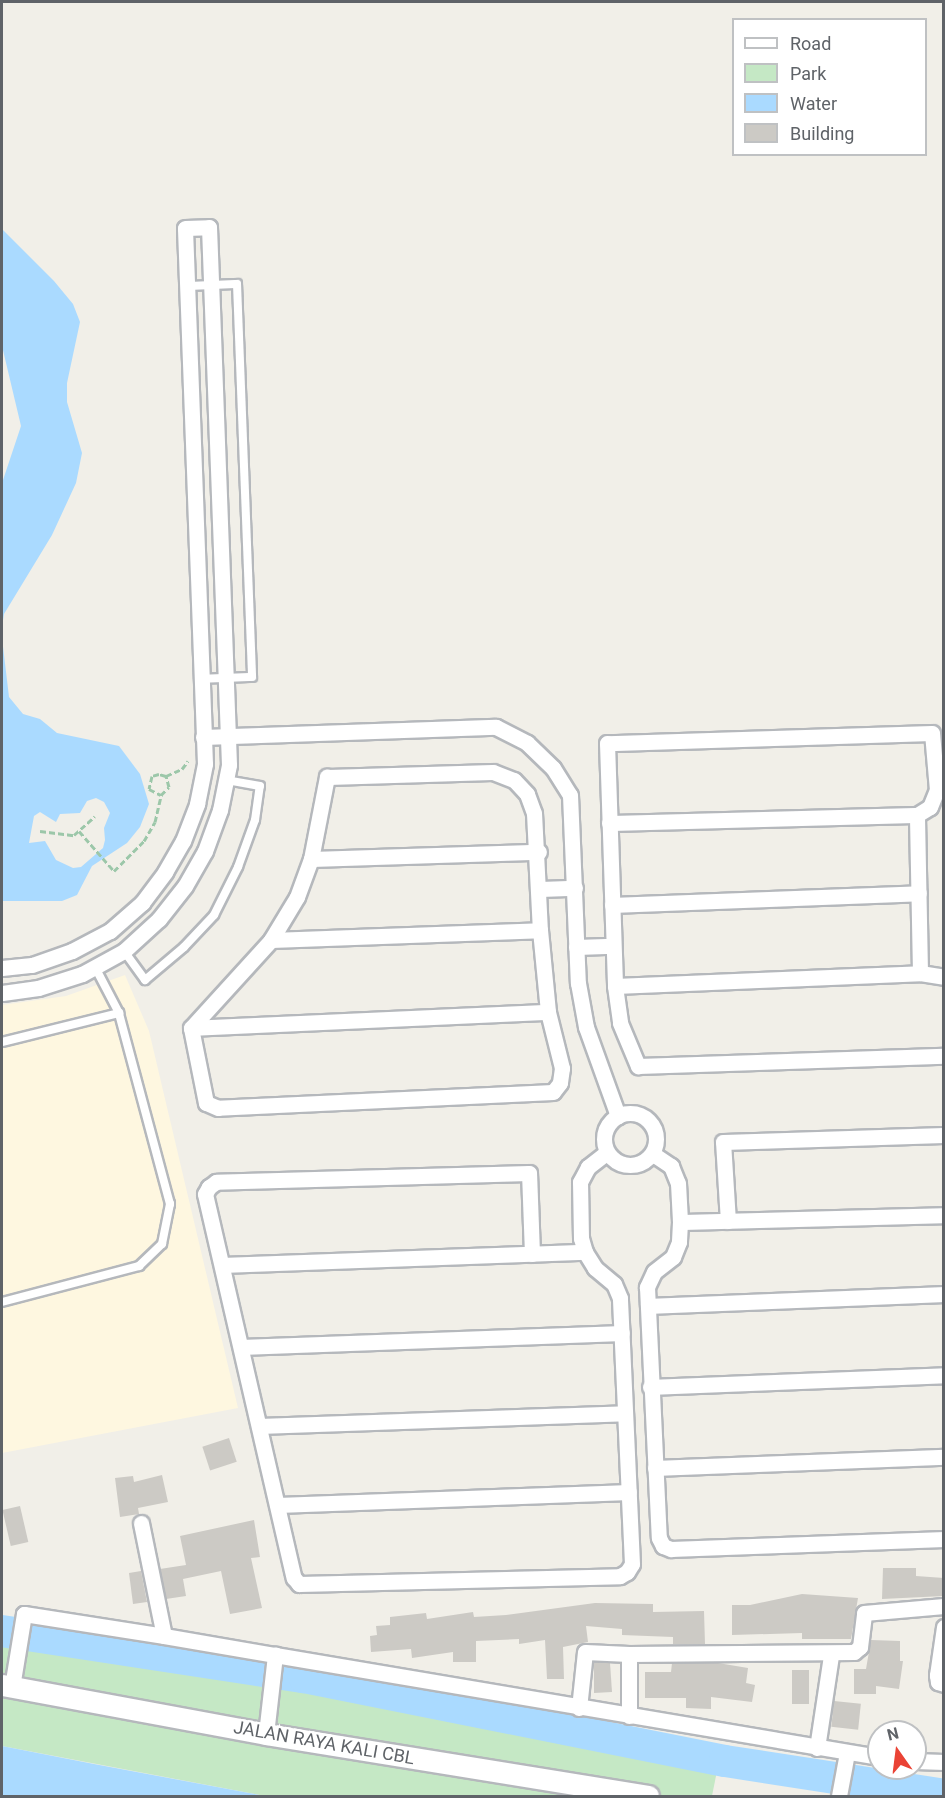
<!DOCTYPE html>
<html>
<head>
<meta charset="utf-8">
<style>
	body { margin:0 }
	#map { position:relative; width:945px; height:1798px; overflow:hidden; background:#f1efe8; font-family:Roboto,sans-serif }
	div>[style] { position:absolute }
	[style*='--x'] { left:calc(var(--x)*1px); top:calc(var(--y)*1px); width:calc(var(--w)*1px); rotate:calc(var(--a)*1deg) }
	.commercial>* { inset:0; background:#fef7e0 }
	.green>* { inset:0; background:#c5e8c5 }
	.water>* { inset:0; background:#aadaff }
	.river>* { height:32px; margin:-16px; padding:0 16px; transform-origin:16px; border-radius:16px; background:#aadaff }
	.building>* { inset:0; background:#cccac5; transform-origin:0 0 }
	.path>* { height:3px; margin-top:-1.5px; transform-origin:0; background:repeating-linear-gradient(90deg,#9cc7a9 0 6px,transparent 0 9px) }
	.roads { filter:drop-shadow(2px 0 #b5b8bc) drop-shadow(-2px 0 #b5b8bc) drop-shadow(0 2px #b5b8bc) drop-shadow(0 -2px #b5b8bc) }
	.lane>* { height:8px; margin:-4px; padding:0 4px; transform-origin:4px; border-radius:4px; background:#fff }
	.street>* { height:15px; margin:-7.5px; padding:0 7.5px; transform-origin:7.5px; border-radius:7.5px; background:#fff }
	.street>.ring { margin:-7.5px; padding:0; box-sizing:content-box; background:none; border:15px solid #fff; border-radius:50% }
	.secondary>* { height:21px; margin:-10.5px; padding:0 10.5px; transform-origin:10.5px; border-radius:10.5px; background:#fff }
	span { translate:-50% -50%; white-space:nowrap; text-align:center; line-height:1.15; -webkit-text-stroke:4.5px #fff; paint-order:stroke }
	.street-label { font-size:18px; color:#5f6368 }
	.frame { position:absolute; inset:0; border:3px solid #5f6368; pointer-events:none }
	.legend { position:absolute; left:732px; top:18px; width:195px; height:138px; box-sizing:border-box; background:#fff; border:2px solid #bfc1c3; margin:0; padding:8px 10px; list-style:none; font-size:18px; color:#5f6368 }
	.legend li { display:flex; align-items:center; gap:12px; height:30px }
	.legend b { width:30px; border:2px solid #bfc1c3 }
	.north { position:absolute; left:867px; top:1720px; width:60px; height:60px; box-sizing:border-box; background:#fff; border:2px solid #bfc1c3; border-radius:50%; rotate:346deg; font-size:16px; font-weight:700; line-height:24px; text-align:center; color:#5f6368 }
	.north::after { content:''; display:block; margin:auto; width:21px; height:27px; background:#ea4335; clip-path:polygon(50% 0,100% 100%,50% 72%,0 100%) }
</style>
</head>
<body>
<div id="map">
	<div class="commercial">
		<div style="clip-path:polygon(125px 975px,149px 1031px,238px 1408px,2px 1453px,2px 1005px,66px 996px)"></div>
	</div>
	<div class="green">
		<div style="clip-path:polygon(2px 1638px,719px 1761px,712px 1796px,265px 1796px,2px 1746px)"></div>
	</div>
	<div class="water">
		<div style="clip-path:polygon(2px 229px,54px 281px,73px 304px,80px 322px,67px 383px,67px 402px,82px 453px,76px 483px,52px 535px,4px 614px,2px 627px,2px 483px,21px 426px,2px 346px)"></div>
		<div style="clip-path:polygon(evenodd,2px 638px,9px 697px,23px 714px,40px 719px,57px 733px,119px 746px,140px 774px,149px 804px,140px 827px,127px 843px,92px 866px,77px 895px,62px 901px,2px 901px,2px 638px,96px 798px,104px 802px,110px 813px,104px 828px,105px 840px,103px 848px,81px 867px,73px 868px,56px 860px,45px 841px,29px 843px,34px 816px,40px 812px,56px 822px,60px 814px,80px 813px,87px 801px,96px 798px)"></div>
		<div style="clip-path:polygon(2px 1746px,94px 1764px,265px 1796px,2px 1796px)"></div>
	</div>
	<div class="river">
		<div style="--x:2;--y:1631;--w:305;--a:8.7"></div>
		<div style="--x:304;--y:1677;--w:429;--a:11.3"></div>
		<div style="--x:725;--y:1761;--w:222;--a:8.8"></div>
	</div>
	<div class="building">
		<div style="left:229px;top:1438px;width:25px;height:28px;rotate:72deg"></div>
		<div style="clip-path:polygon(162px 1475px,168px 1502px,138px 1508px,139px 1514px,120px 1517px,115px 1478px,133px 1476px,134px 1482px)"></div>
		<div style="left:20px;top:1506px;width:37px;height:18px;rotate:77deg"></div>
		<div style="clip-path:polygon(254px 1520px,260px 1557px,251px 1558px,262px 1608px,230px 1614px,221px 1571px,183px 1579px,186px 1596px,166px 1599px,160px 1569px,186px 1565px,180px 1536px)"></div>
		<div style="clip-path:polygon(883px 1568px,916px 1568px,916px 1576px,944px 1578px,944px 1596px,882px 1599px)"></div>
		<div style="clip-path:polygon(141px 1571px,147px 1602px,133px 1604px,129px 1573px)"></div>
		<div style="clip-path:polygon(802px 1594px,858px 1598px,851px 1639px,802px 1639px,802px 1633px,732px 1635px,732px 1605px,750px 1605px)"></div>
		<div style="clip-path:polygon(595px 1603px,653px 1604px,653px 1612px,704px 1611px,705px 1644px,673px 1644px,673px 1637px,622px 1635px,622px 1629px,586px 1626px,588px 1642px,563px 1647px,564px 1679px,547px 1679px,545px 1640px,519px 1644px,519px 1639px,476px 1641px,476px 1662px,453px 1662px,453px 1652px,412px 1658px,411px 1649px,371px 1652px,370px 1636px,377px 1635px,376px 1626px,390px 1625px,390px 1617px,426px 1613px,427px 1619px,473px 1612px,474px 1617px,506px 1615px)"></div>
		<div style="clip-path:polygon(871px 1640px,900px 1641px,900px 1661px,903px 1661px,899px 1689px,876px 1686px,876px 1694px,854px 1694px,854px 1669px,866px 1669px)"></div>
		<div style="clip-path:polygon(594px 1662px,610px 1663px,612px 1692px,594px 1693px)"></div>
		<div style="clip-path:polygon(672px 1663px,718px 1663px,748px 1668px,746px 1683px,755px 1685px,752px 1702px,711px 1697px,711px 1709px,686px 1708px,686px 1698px,645px 1698px,645px 1672px,671px 1672px)"></div>
		<div style="left:792px;top:1670px;width:17px;height:34px"></div>
		<div style="left:834px;top:1701px;width:27px;height:26px;rotate:6deg"></div>
	</div>
	<div class="path">
		<div style="--x:166;--y:776;--w:17;--a:-24"></div>
		<div style="--x:182;--y:769;--w:10;--a:-53"></div>
		<div style="--x:40;--y:831;--w:34;--a:7"></div>
		<div style="--x:74;--y:835;--w:28;--a:-42"></div>
		<div style="--x:79;--y:831;--w:53;--a:48.8"></div>
		<div style="--x:114;--y:871;--w:42;--a:-45"></div>
		<div style="--x:144;--y:841;--w:22;--a:-60"></div>
		<div style="--x:155;--y:822;--w:28;--a:-77"></div>
		<div style="--x:161;--y:795;--w:11;--a:-45"></div>
		<div style="--x:169;--y:787;--w:11;--a:-105"></div>
		<div style="--x:166;--y:776;--w:7;--a:-164"></div>
		<div style="--x:159;--y:774;--w:7;--a:164"></div>
		<div style="--x:152;--y:776;--w:13;--a:103"></div>
		<div style="--x:149;--y:789;--w:13;--a:27"></div>
	</div>
	<div class="roads">
		<div class="lane">
			<div style="--x:187;--y:286;--w:50;--a:-2.3"></div>
			<div style="--x:237;--y:284;--w:393;--a:87.8"></div>
			<div style="--x:252;--y:677;--w:51;--a:177.8"></div>
			<div style="--x:124;--y:951;--w:36;--a:54"></div>
			<div style="--x:145;--y:980;--w:51;--a:-40.2"></div>
			<div style="--x:184;--y:947;--w:44;--a:-46.8"></div>
			<div style="--x:214;--y:915;--w:54;--a:-63.4"></div>
			<div style="--x:238;--y:867;--w:50;--a:-70.1"></div>
			<div style="--x:255;--y:820;--w:34;--a:-82"></div>
			<div style="--x:260;--y:786;--w:35;--a:-170"></div>
			<div style="--x:2;--y:1042;--w:121;--a:-13.9"></div>
			<div style="--x:2;--y:1302;--w:142;--a:-14.7"></div>
			<div style="--x:139;--y:1266;--w:32;--a:-44"></div>
			<div style="--x:162;--y:1244;--w:41;--a:-78.7"></div>
			<div style="--x:170;--y:1204;--w:198;--a:-105"></div>
			<div style="--x:119;--y:1013;--w:52;--a:-117.6"></div>
		</div>
		<div class="street">
			<div style="--x:203;--y:737;--w:293;--a:-2"></div>
			<div style="--x:496;--y:727;--w:35;--a:27"></div>
			<div style="--x:527;--y:743;--w:36;--a:44"></div>
			<div style="--x:553;--y:768;--w:32;--a:58"></div>
			<div style="--x:570;--y:795;--w:188;--a:87.6"></div>
			<div style="--x:578;--y:983;--w:45;--a:79.7"></div>
			<div style="--x:586;--y:1027;--w:95;--a:70.2"></div>
			<div style="--x:493;--y:772;--w:22;--a:21"></div>
			<div style="--x:514;--y:780;--w:19;--a:47"></div>
			<div style="--x:527;--y:794;--w:20;--a:70"></div>
			<div style="--x:534;--y:813;--w:117;--a:87.1"></div>
			<div style="--x:540;--y:930;--w:82;--a:84.4"></div>
			<div style="--x:548;--y:1012;--w:58;--a:76"></div>
			<div style="--x:562;--y:1068;--w:15;--a:98"></div>
			<div style="--x:560;--y:1083;--w:11;--a:128"></div>
			<div style="--x:553;--y:1092;--w:335;--a:177.3"></div>
			<div style="--x:218;--y:1108;--w:13;--a:-157"></div>
			<div style="--x:206;--y:1103;--w:76;--a:-101.3"></div>
			<div style="--x:191;--y:1028;--w:119;--a:-47.7"></div>
			<div style="--x:271;--y:940;--w:50;--a:-58.8"></div>
			<div style="--x:297;--y:897;--w:40;--a:-69.8"></div>
			<div style="--x:311;--y:859;--w:84;--a:-79"></div>
			<div style="--x:327;--y:777;--w:166;--a:-1.7"></div>
			<div style="--x:609;--y:823;--w:308;--a:-1.5"></div>
			<div style="--x:311;--y:859;--w:228;--a:-1.8"></div>
			<div style="--x:540;--y:889;--w:35;--a:-2"></div>
			<div style="--x:612;--y:905;--w:307;--a:-2.2"></div>
			<div style="--x:271;--y:940;--w:269;--a:-2.1"></div>
			<div style="--x:576;--y:947;--w:37;--a:-2"></div>
			<div style="--x:2;--y:968;--w:30;--a:-6"></div>
			<div style="--x:32;--y:965;--w:42;--a:-19.3"></div>
			<div style="--x:72;--y:951;--w:43;--a:-27.8"></div>
			<div style="--x:110;--y:931;--w:43;--a:-41.2"></div>
			<div style="--x:142;--y:903;--w:39;--a:-53"></div>
			<div style="--x:165;--y:872;--w:36;--a:-60"></div>
			<div style="--x:183;--y:841;--w:40;--a:-69"></div>
			<div style="--x:197;--y:804;--w:41;--a:-78.7"></div>
			<div style="--x:205;--y:764;--w:536;--a:-92.14"></div>
			<div style="--x:185;--y:228;--w:24;--a:-2"></div>
			<div style="--x:209;--y:227;--w:538;--a:87.87"></div>
			<div style="--x:229;--y:765;--w:46;--a:101.3"></div>
			<div style="--x:220;--y:810;--w:44;--a:110.1"></div>
			<div style="--x:205;--y:851;--w:40;--a:119.7"></div>
			<div style="--x:185;--y:886;--w:42;--a:128.2"></div>
			<div style="--x:159;--y:919;--w:47;--a:137.6"></div>
			<div style="--x:124;--y:951;--w:48;--a:151.3"></div>
			<div style="--x:82;--y:974;--w:46;--a:162.3"></div>
			<div style="--x:38;--y:988;--w:36;--a:172"></div>
			<div style="--x:920;--y:973;--w:158;--a:-91.1"></div>
			<div style="--x:917;--y:815;--w:15;--a:-32"></div>
			<div style="--x:930;--y:807;--w:18;--a:-68"></div>
			<div style="--x:937;--y:790;--w:57;--a:-95"></div>
			<div style="--x:932;--y:733;--w:325;--a:178.2"></div>
			<div style="--x:607;--y:743;--w:243;--a:88.1"></div>
			<div style="--x:615;--y:986;--w:37;--a:82"></div>
			<div style="--x:620;--y:1023;--w:47;--a:67.3"></div>
			<div style="--x:638;--y:1066;--w:306;--a:-1.9"></div>
			<div style="--x:615;--y:986;--w:305;--a:-2.4"></div>
			<div style="--x:920;--y:973;--w:24;--a:9"></div>
			<div style="--x:191;--y:1028;--w:357;--a:-2.6"></div>
			<div class="ring" style="left:604px;top:1113px;width:37px;height:37px"></div>
			<div style="--x:653;--y:1154;--w:22;--a:34"></div>
			<div style="--x:671;--y:1166;--w:18;--a:68"></div>
			<div style="--x:678;--y:1183;--w:39;--a:87"></div>
			<div style="--x:680;--y:1222;--w:20;--a:93"></div>
			<div style="--x:679;--y:1242;--w:16;--a:112"></div>
			<div style="--x:673;--y:1257;--w:24;--a:142"></div>
			<div style="--x:654;--y:1272;--w:17;--a:115"></div>
			<div style="--x:647;--y:1287;--w:251;--a:87.3"></div>
			<div style="--x:659;--y:1538;--w:9;--a:63"></div>
			<div style="--x:663;--y:1546;--w:9;--a:21"></div>
			<div style="--x:671;--y:1549;--w:273;--a:-2.1"></div>
			<div style="--x:728;--y:1221;--w:79;--a:-93.6"></div>
			<div style="--x:723;--y:1142;--w:221;--a:-1.8"></div>
			<div style="--x:680;--y:1222;--w:264;--a:-1.5"></div>
			<div style="--x:532;--y:1254;--w:81;--a:-92.1"></div>
			<div style="--x:529;--y:1173;--w:313;--a:178.4"></div>
			<div style="--x:216;--y:1182;--w:9;--a:144"></div>
			<div style="--x:209;--y:1187;--w:8;--a:120"></div>
			<div style="--x:205;--y:1194;--w:394;--a:77"></div>
			<div style="--x:294;--y:1578;--w:8;--a:50"></div>
			<div style="--x:299;--y:1584;--w:321;--a:-1.4"></div>
			<div style="--x:620;--y:1576;--w:8;--a:-30"></div>
			<div style="--x:627;--y:1572;--w:9;--a:-58"></div>
			<div style="--x:632;--y:1564;--w:266;--a:-92.6"></div>
			<div style="--x:620;--y:1298;--w:15;--a:-113"></div>
			<div style="--x:614;--y:1284;--w:25;--a:-140"></div>
			<div style="--x:595;--y:1268;--w:19;--a:-122"></div>
			<div style="--x:585;--y:1252;--w:15;--a:-106"></div>
			<div style="--x:581;--y:1238;--w:56;--a:-91"></div>
			<div style="--x:580;--y:1182;--w:17;--a:-62"></div>
			<div style="--x:588;--y:1167;--w:24;--a:-38"></div>
			<div style="--x:222;--y:1265;--w:363;--a:-2.1"></div>
			<div style="--x:648;--y:1306;--w:296;--a:-2.3"></div>
			<div style="--x:241;--y:1347;--w:381;--a:-2.1"></div>
			<div style="--x:650;--y:1387;--w:294;--a:-2.3"></div>
			<div style="--x:259;--y:1426;--w:366;--a:-2"></div>
			<div style="--x:655;--y:1468;--w:289;--a:-2.2"></div>
			<div style="--x:278;--y:1505;--w:351;--a:-2.1"></div>
			<div style="--x:141;--y:1523;--w:115;--a:78.5"></div>
			<div style="--x:164;--y:1636;--w:113;--a:9.7"></div>
			<div style="--x:944;--y:1627;--w:49;--a:98.3"></div>
			<div style="--x:937;--y:1675;--w:7;--a:82"></div>
			<div style="--x:938;--y:1682;--w:6;--a:18"></div>
			<div style="--x:12;--y:1687;--w:74;--a:-80.7"></div>
			<div style="--x:24;--y:1614;--w:142;--a:8.9"></div>
			<div style="--x:579;--y:1708;--w:56;--a:-83.9"></div>
			<div style="--x:585;--y:1652;--w:44;--a:2.6"></div>
			<div style="--x:629;--y:1716;--w:62;--a:-90"></div>
			<div style="--x:629;--y:1654;--w:225;--a:-0.5"></div>
			<div style="--x:854;--y:1652;--w:8;--a:-40"></div>
			<div style="--x:860;--y:1647;--w:34;--a:-83"></div>
			<div style="--x:864;--y:1613;--w:80;--a:-5"></div>
			<div style="--x:266;--y:1734;--w:80;--a:-83.5"></div>
			<div style="--x:275;--y:1655;--w:613;--a:9.59"></div>
			<div style="--x:817;--y:1748;--w:94;--a:-81.4"></div>
			<div style="--x:915;--y:1761;--w:29;--a:2"></div>
			<div style="--x:839;--y:1796;--w:44;--a:-79.5"></div>
		</div>
		<div class="secondary">
			<div style="--x:2;--y:1685;--w:269;--a:10.5"></div>
			<div style="--x:266;--y:1734;--w:387;--a:9.2"></div>
		</div>
	</div>
	<div class="street-label">
		<span style="left:324px;top:1743px;rotate:10deg">JALAN RAYA KALI CBL</span>
	</div>
	<div class="frame"></div>
	<ul class="legend">
	<li><b style="height:8px;background:#fff"></b>Road</li>
	<li><b style="height:16px;background:#c5e8c5"></b>Park</li>
	<li><b style="height:16px;background:#aadaff"></b>Water</li>
	<li><b style="height:16px;background:#cccac5"></b>Building</li>
	</ul>
	<div class="north">N</div>
</div>
</body>
</html>
